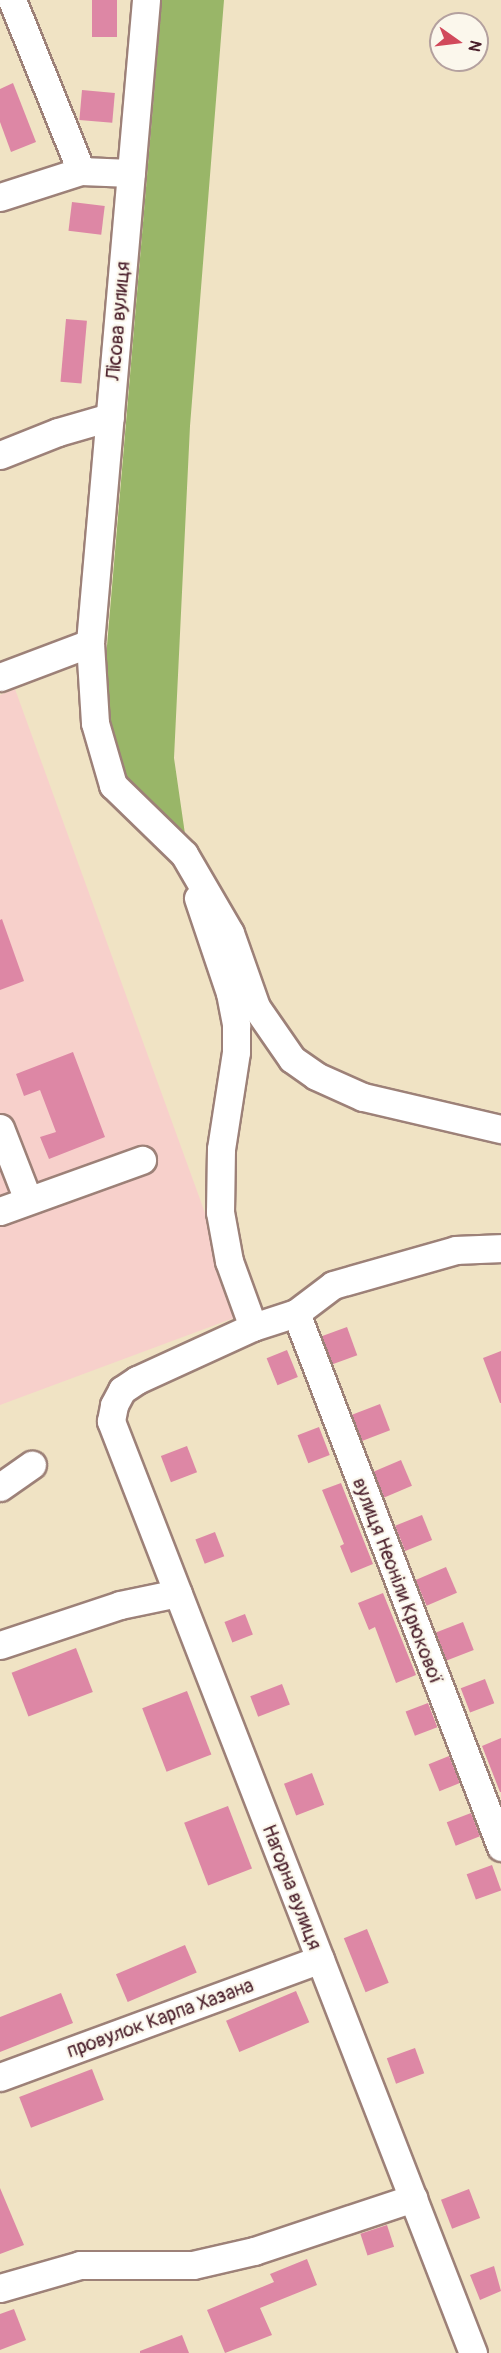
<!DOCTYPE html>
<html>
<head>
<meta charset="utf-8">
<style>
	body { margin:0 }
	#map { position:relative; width:501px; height:2353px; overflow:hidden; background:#f0e3c4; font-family:Pangolin,sans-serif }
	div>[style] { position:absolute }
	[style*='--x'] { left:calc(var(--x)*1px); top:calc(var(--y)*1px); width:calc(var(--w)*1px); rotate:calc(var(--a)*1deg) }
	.built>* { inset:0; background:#f7d0cb }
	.forest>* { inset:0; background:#99b668 }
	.building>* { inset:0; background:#dd87a5; transform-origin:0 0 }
	.roads { filter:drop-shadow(2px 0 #9d8178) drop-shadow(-2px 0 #9d8178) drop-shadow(0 2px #9d8178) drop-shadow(0 -2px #9d8178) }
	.minor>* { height:27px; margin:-13.5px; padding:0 13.5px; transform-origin:13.5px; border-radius:13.5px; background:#fff }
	span { translate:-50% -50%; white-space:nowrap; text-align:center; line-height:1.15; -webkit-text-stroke:4.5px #fbf7ec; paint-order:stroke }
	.street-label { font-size:20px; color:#4a1f2b }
	.north { position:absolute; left:429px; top:12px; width:60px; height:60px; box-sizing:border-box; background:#fbf7ec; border:2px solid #b4a19f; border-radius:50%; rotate:104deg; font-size:16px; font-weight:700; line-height:24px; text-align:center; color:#4a1f2b }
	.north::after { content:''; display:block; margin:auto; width:21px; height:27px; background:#d1495b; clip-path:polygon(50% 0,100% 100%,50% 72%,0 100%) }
</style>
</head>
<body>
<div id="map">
	<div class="built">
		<div style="clip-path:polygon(15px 689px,242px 1315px,0 1405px,0 695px)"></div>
	</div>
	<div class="forest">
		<div style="clip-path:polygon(162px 0,224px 0,190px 426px,174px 758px,186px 841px,120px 773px,104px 681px)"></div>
	</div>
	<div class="building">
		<div style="left:92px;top:0;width:25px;height:37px"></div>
		<div style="clip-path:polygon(13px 83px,36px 142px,11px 152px,0 122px,0 89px)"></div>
		<div style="left:82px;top:90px;width:33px;height:30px;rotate:5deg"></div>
		<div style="left:72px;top:202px;width:33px;height:29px;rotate:7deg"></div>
		<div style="left:66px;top:319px;width:21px;height:63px;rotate:5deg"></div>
		<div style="clip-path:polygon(2px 919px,24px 981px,0 990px,0 920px)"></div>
		<div style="clip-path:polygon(73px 1052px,105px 1137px,49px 1159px,40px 1137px,56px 1132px,40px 1090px,24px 1096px,16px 1074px)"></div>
		<div style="left:347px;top:1327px;width:30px;height:27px;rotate:70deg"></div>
		<div style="left:287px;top:1350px;width:29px;height:22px;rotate:68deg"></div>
		<div style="clip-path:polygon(501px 1351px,501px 1403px,500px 1403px,483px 1358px)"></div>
		<div style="left:380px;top:1404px;width:28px;height:30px;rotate:69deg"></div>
		<div style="left:319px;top:1427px;width:30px;height:23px;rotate:69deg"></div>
		<div style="left:187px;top:1446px;width:28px;height:28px;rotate:69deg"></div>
		<div style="left:401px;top:1460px;width:28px;height:30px;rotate:67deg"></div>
		<div style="clip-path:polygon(341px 1483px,373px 1564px,351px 1573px,340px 1546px,344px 1544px,322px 1490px)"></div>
		<div style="left:422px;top:1515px;width:27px;height:29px;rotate:68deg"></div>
		<div style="left:215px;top:1532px;width:26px;height:21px;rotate:69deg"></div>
		<div style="left:446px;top:1567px;width:28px;height:33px;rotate:67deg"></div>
		<div style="clip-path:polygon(383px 1593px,416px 1675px,396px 1683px,375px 1627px,369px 1630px,358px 1603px)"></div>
		<div style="left:245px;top:1614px;width:22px;height:22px;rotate:69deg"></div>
		<div style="left:463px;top:1622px;width:30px;height:29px;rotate:69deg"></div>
		<div style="left:76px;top:1648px;width:47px;height:69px;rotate:69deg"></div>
		<div style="left:485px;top:1679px;width:26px;height:26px;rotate:69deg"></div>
		<div style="left:282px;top:1684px;width:22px;height:34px;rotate:69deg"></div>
		<div style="left:187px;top:1691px;width:68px;height:48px;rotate:69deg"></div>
		<div style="left:428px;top:1703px;width:26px;height:24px;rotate:69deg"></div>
		<div style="clip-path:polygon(501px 1738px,501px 1792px,500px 1792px,482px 1746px)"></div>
		<div style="left:449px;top:1756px;width:29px;height:22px;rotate:68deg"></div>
		<div style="left:312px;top:1773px;width:34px;height:30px;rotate:69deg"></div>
		<div style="left:228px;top:1806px;width:67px;height:47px;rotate:69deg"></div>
		<div style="left:471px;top:1813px;width:25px;height:26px;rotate:69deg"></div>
		<div style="left:492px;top:1865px;width:27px;height:27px;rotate:70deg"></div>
		<div style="left:367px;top:1929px;width:58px;height:25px;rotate:68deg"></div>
		<div style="left:185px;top:1945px;width:30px;height:75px;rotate:67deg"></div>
		<div style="left:296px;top:1991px;width:34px;height:76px;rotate:67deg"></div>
		<div style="clip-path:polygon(61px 1993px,73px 2023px,0 2052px,0 2017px)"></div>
		<div style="left:415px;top:2048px;width:27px;height:30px;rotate:70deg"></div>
		<div style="left:92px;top:2069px;width:33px;height:78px;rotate:69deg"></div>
		<div style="clip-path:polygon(0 2188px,24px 2245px,0 2254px)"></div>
		<div style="left:469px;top:2189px;width:31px;height:30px;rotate:69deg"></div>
		<div style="left:387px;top:2225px;width:23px;height:28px;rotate:72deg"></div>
		<div style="clip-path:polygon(307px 2259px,317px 2285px,260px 2308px,272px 2335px,225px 2353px,207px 2310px,274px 2282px,270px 2274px)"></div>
		<div style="clip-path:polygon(494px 2266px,501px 2291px,480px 2300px,470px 2275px)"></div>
		<div style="clip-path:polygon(14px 2309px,26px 2340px,0 2350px,0 2314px)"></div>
		<div style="clip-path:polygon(182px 2335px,189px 2353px,140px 2353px,140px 2351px)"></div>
	</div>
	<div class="roads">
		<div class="minor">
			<div style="--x:12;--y:0;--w:184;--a:68"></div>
			<div style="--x:146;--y:0;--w:645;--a:94.98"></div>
			<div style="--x:90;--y:643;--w:80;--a:86.4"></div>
			<div style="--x:95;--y:723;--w:65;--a:73.8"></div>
			<div style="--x:113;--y:785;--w:99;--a:44.2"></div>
			<div style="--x:184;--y:854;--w:91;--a:59.8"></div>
			<div style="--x:230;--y:933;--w:78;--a:70.6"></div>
			<div style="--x:256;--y:1007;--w:63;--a:55.3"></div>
			<div style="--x:292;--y:1059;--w:29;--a:35"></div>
			<div style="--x:316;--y:1076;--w:51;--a:24.1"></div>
			<div style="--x:363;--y:1097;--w:142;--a:13.1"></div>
			<div style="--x:0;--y:197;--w:85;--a:-17.8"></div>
			<div style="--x:81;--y:171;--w:50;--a:2.3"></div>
			<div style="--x:0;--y:455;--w:62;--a:-21.6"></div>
			<div style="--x:58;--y:432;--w:54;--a:-16.1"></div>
			<div style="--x:0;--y:677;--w:96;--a:-20.7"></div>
			<div style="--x:198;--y:898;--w:100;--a:71.4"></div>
			<div style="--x:230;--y:993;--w:33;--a:79"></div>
			<div style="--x:236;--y:1025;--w:27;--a:90"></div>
			<div style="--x:236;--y:1052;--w:98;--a:98.8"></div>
			<div style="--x:221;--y:1149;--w:63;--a:90.9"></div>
			<div style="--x:220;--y:1212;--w:50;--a:79.6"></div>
			<div style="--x:229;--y:1261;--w:70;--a:70"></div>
			<div style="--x:0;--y:1128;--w:77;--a:68.7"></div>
			<div style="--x:0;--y:1211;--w:151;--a:-19.8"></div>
			<div style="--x:296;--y:1313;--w:572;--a:69"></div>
			<div style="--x:0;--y:1487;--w:39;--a:-35"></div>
			<div style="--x:0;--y:1645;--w:126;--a:-18.4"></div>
			<div style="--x:120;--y:1605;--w:59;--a:-11.7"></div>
			<div style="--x:0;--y:2077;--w:341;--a:-20.2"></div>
			<div style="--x:0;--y:2288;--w:83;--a:-16"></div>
			<div style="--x:80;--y:2265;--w:113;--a:0"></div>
			<div style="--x:193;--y:2265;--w:63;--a:-12.9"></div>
			<div style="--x:254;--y:2251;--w:168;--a:-18.4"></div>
			<div style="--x:473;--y:2353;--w:1000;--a:-111.23"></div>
			<div style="--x:111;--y:1421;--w:16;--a:-79"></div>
			<div style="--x:114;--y:1405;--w:17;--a:-62"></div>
			<div style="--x:122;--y:1390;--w:18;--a:-34"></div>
			<div style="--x:137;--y:1380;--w:128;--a:-24.6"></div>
			<div style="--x:253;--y:1327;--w:45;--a:-18"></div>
			<div style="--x:296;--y:1313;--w:46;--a:-37.1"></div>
			<div style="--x:333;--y:1285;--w:128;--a:-15.9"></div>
			<div style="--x:456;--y:1250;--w:45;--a:-2.5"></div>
		</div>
	</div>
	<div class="street-label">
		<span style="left:118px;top:321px;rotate:-85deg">Лісова вулиця</span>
		<span style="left:398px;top:1581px;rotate:69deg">вулиця Неоніли Крюкової</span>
		<span style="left:292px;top:1887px;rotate:69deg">Нагорна вулиця</span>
		<span style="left:160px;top:2018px;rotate:-20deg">провулок Карпа Хазана</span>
	</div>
	<div class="north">N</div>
</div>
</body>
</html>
